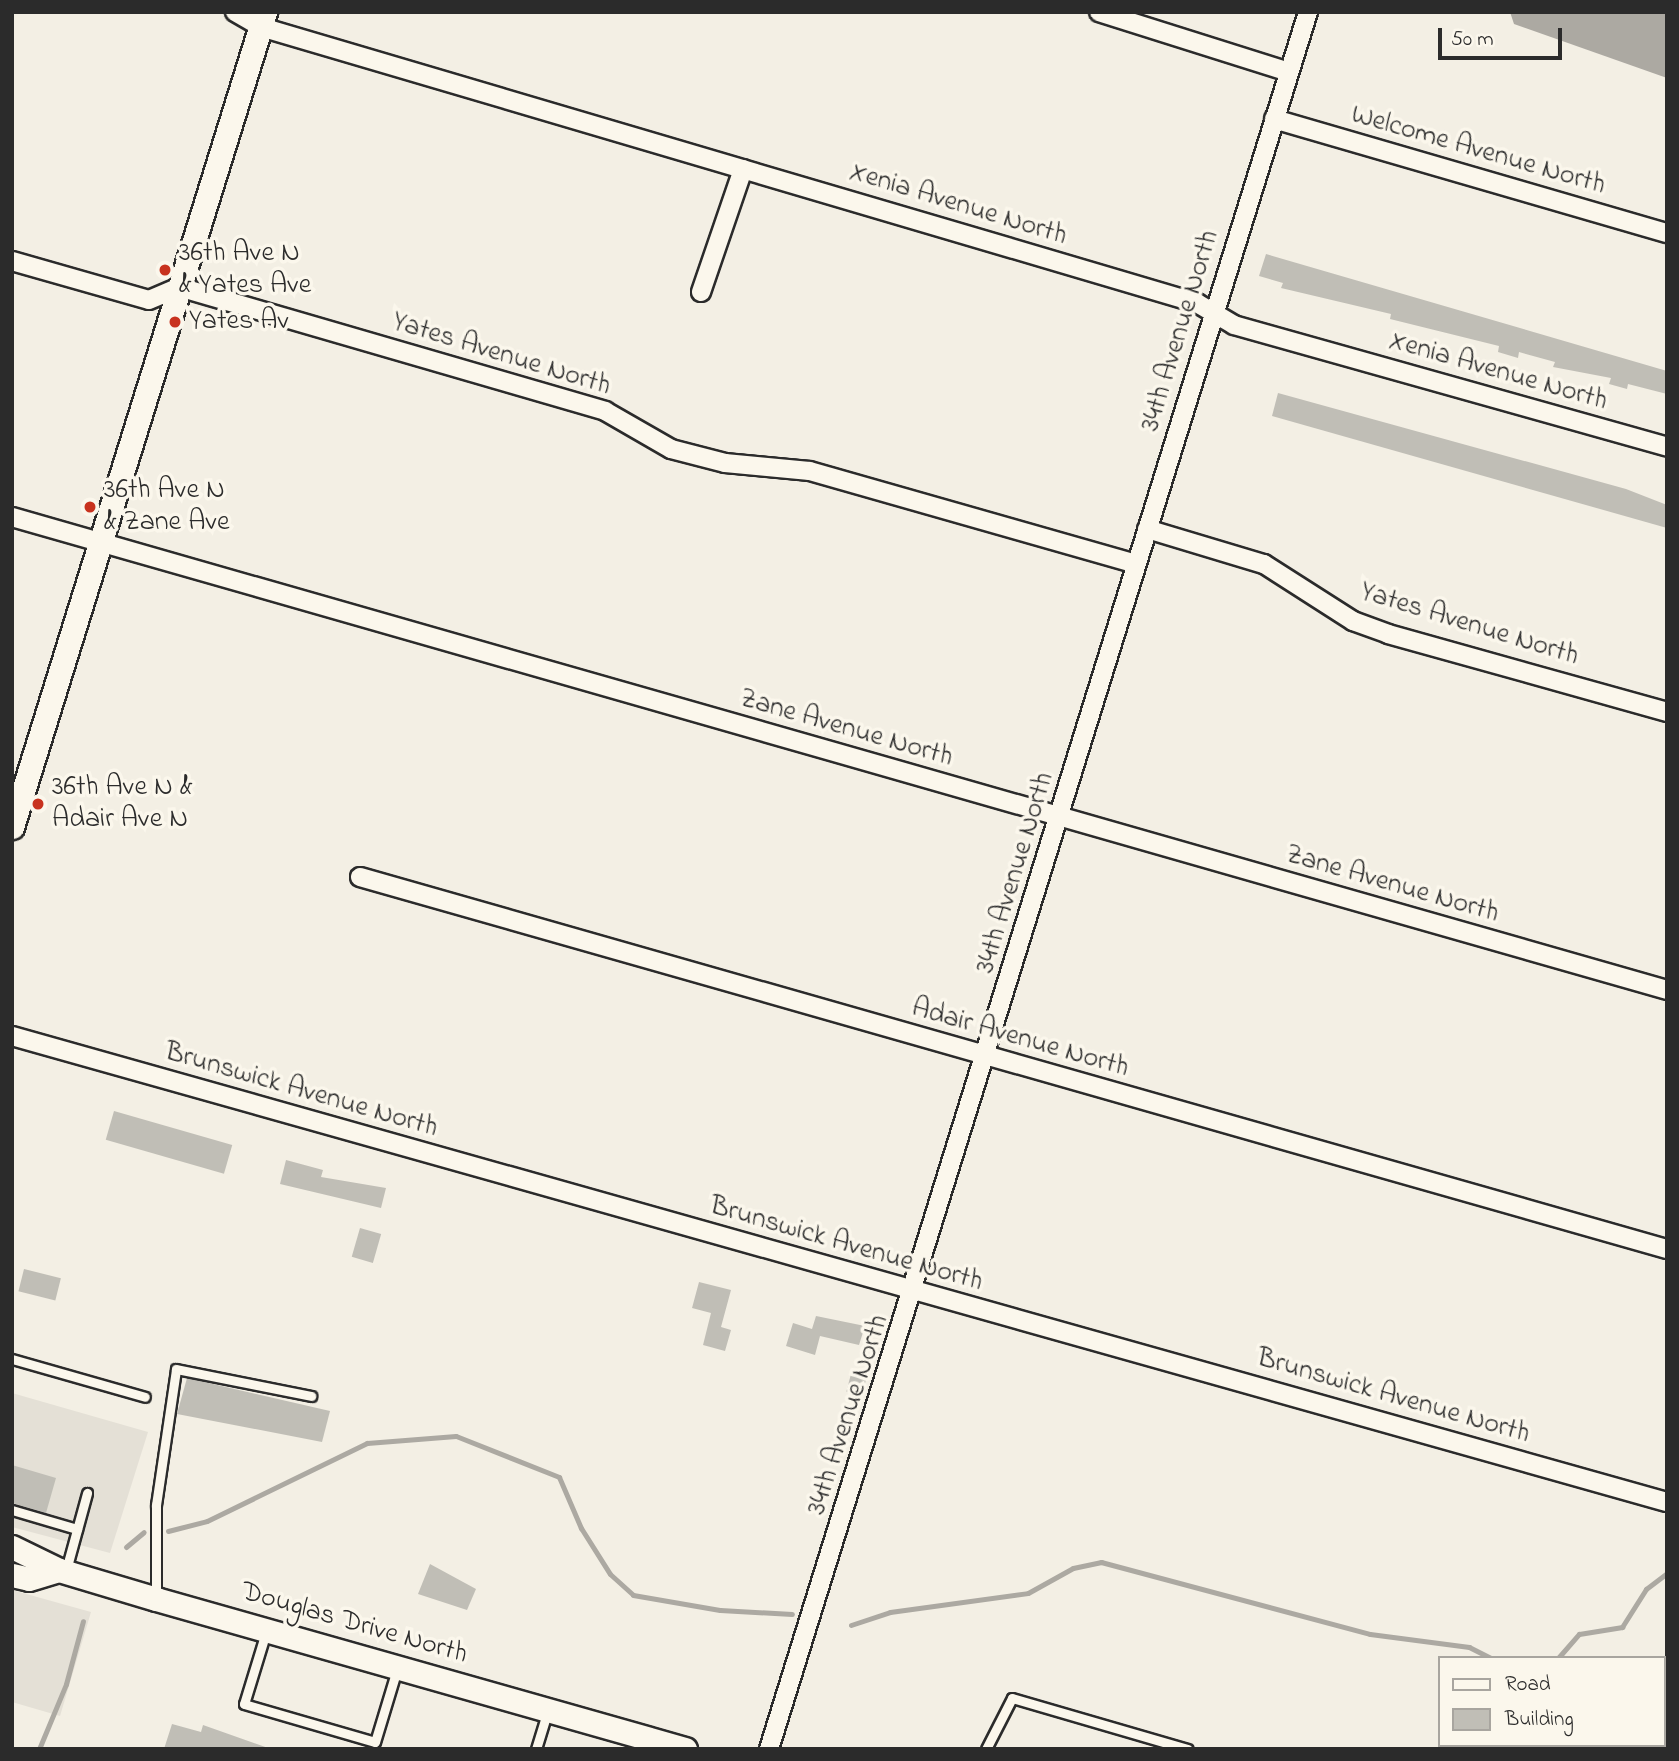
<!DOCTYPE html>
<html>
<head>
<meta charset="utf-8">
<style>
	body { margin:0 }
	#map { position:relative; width:1679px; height:1761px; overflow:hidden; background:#f3efe4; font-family:"Indie Flower",sans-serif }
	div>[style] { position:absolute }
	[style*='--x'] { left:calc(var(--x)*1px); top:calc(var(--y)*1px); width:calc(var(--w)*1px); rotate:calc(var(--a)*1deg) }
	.built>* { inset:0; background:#e4e0d6 }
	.water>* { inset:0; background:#aca9a2 }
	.stream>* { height:5px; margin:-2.5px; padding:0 2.5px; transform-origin:2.5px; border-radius:2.5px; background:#aca9a2 }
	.building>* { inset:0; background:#c0beb6; transform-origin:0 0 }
	.roads { filter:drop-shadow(2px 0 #2b2b2b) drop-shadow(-2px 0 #2b2b2b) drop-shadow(0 2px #2b2b2b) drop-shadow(0 -2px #2b2b2b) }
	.service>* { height:9px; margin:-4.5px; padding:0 4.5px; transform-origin:4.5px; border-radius:4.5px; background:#fbf7ec }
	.minor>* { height:18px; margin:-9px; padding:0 9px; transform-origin:9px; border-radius:9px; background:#fbf7ec }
	.tertiary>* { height:23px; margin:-11.5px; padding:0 11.5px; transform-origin:11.5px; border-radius:11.5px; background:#fbf7ec }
	.dots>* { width:19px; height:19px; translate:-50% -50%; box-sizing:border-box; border:4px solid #fbf7ec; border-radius:50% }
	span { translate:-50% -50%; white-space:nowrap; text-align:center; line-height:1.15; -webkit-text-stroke:7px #fbf7ec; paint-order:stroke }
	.street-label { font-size:28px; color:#2b2b2b }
	.poi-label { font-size:28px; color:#2b2b2b }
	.left { translate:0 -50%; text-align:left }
	.frame { position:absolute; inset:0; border:14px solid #2b2b2b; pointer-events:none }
	.legend { position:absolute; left:1438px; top:1656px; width:228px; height:91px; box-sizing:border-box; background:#fbf7ec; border:2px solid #a8a59f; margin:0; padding:9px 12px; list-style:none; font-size:21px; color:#2b2b2b }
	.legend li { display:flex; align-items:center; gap:14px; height:35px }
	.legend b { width:35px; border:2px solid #a8a59f }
	.scale { position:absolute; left:1438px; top:28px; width:124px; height:32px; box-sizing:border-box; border:4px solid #2b2b2b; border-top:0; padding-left:9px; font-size:21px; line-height:24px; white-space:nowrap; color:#2b2b2b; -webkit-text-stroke:5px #fbf7ec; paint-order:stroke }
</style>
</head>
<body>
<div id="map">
	<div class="built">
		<div style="clip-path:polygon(12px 1393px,148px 1432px,110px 1553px,12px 1527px)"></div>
		<div style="clip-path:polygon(12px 1590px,91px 1612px,60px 1716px,12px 1702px)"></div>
	</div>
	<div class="water">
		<div style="clip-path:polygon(1510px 12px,1667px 12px,1667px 78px,1514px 24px)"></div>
	</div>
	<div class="stream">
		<div style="--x:168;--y:1531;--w:40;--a:-14.4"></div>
		<div style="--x:207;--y:1521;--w:178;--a:-26"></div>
		<div style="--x:367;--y:1443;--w:89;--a:-4.5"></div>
		<div style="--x:456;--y:1436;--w:111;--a:21.7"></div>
		<div style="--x:559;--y:1477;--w:56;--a:66.7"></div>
		<div style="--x:581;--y:1528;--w:54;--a:57.8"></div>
		<div style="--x:610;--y:1574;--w:31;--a:42"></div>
		<div style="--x:633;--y:1595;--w:88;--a:9.8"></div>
		<div style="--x:720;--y:1610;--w:72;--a:3.2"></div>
		<div style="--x:126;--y:1547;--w:23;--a:-40"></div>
		<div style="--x:851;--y:1625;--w:41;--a:-18.4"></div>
		<div style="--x:890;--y:1612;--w:139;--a:-7.8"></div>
		<div style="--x:1028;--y:1593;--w:51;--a:-29.1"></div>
		<div style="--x:1073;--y:1568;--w:29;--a:-12"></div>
		<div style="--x:1101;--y:1562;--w:278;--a:15"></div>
		<div style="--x:1370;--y:1634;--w:100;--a:7.5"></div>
		<div style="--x:1469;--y:1647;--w:25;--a:27"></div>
		<div style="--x:1558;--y:1658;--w:32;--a:-49"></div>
		<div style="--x:1579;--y:1634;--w:44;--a:-9.2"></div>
		<div style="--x:1622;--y:1627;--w:45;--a:-57.7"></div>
		<div style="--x:1646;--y:1589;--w:26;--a:-37"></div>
		<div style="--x:39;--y:1749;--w:70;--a:-67.4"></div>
		<div style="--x:66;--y:1684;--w:65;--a:-74.9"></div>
	</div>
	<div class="building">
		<div style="clip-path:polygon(1266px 254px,1667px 371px,1667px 394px,1628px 384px,1627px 389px,1609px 384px,1611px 378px,1553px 367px,1555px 362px,1519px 352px,1518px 358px,1498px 352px,1499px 346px,1390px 319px,1391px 314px,1281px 288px,1283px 283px,1259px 276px)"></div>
		<div style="clip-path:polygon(1278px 393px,1626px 489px,1667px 505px,1667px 528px,1272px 416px)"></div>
		<div style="left:114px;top:1111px;width:123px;height:30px;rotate:16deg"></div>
		<div style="clip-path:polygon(286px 1160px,323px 1170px,321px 1177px,386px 1188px,381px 1208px,280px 1184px)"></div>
		<div style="left:360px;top:1228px;width:22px;height:30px;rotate:16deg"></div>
		<div style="left:24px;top:1269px;width:38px;height:23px;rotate:14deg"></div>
		<div style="clip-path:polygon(699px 1282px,731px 1290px,721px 1327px,731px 1330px,725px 1351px,703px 1345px,711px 1313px,692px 1308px)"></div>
		<div style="clip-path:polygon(816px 1316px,865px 1326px,859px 1345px,820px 1336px,815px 1355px,786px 1346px,793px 1323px,812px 1329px)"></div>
		<div style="left:851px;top:1374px;width:16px;height:18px;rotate:15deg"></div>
		<div style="clip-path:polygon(187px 1378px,330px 1411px,322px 1442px,177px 1414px)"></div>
		<div style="clip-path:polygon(12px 1465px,56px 1478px,46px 1513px,12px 1503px)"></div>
		<div style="clip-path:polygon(430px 1564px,476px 1589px,467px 1610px,418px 1594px)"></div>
		<div style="clip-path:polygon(172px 1724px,201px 1732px,203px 1725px,271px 1749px,164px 1749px)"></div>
	</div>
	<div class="roads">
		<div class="service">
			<div style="--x:12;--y:1359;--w:138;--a:15.9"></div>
			<div style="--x:12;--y:1510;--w:68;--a:16.3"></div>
			<div style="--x:66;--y:1570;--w:80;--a:-74.7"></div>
			<div style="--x:156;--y:1597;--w:92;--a:-90"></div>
			<div style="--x:156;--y:1505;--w:137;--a:-81.6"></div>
			<div style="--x:176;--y:1369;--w:138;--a:11.3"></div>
			<div style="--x:266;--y:1632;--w:75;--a:107"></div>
			<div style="--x:244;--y:1704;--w:136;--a:16.2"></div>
			<div style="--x:375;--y:1742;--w:76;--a:-73.2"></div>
			<div style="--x:536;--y:1749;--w:39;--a:-73"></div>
			<div style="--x:986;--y:1749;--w:57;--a:-63"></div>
			<div style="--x:1012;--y:1698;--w:183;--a:16.2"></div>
		</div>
		<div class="minor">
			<div style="--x:235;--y:12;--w:30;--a:30"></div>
			<div style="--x:261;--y:27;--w:976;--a:16.43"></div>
			<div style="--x:1197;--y:303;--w:43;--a:30.7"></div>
			<div style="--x:1234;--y:325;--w:450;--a:15.7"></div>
			<div style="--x:1099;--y:12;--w:199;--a:17.5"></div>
			<div style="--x:1274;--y:119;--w:409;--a:16.2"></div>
			<div style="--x:12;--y:261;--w:142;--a:15.9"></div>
			<div style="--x:149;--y:300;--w:33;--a:-23"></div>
			<div style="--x:179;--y:287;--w:444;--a:16.2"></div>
			<div style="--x:605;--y:411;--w:76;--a:29.9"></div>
			<div style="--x:671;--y:449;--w:56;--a:14.5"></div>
			<div style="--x:725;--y:463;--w:85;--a:5.4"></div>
			<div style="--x:810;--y:471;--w:339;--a:15.9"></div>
			<div style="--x:701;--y:292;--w:130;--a:-71.1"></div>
			<div style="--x:12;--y:517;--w:1721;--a:15.95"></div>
			<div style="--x:1147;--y:529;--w:122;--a:16.7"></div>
			<div style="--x:1264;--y:564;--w:106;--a:32.6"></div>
			<div style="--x:1353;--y:621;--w:37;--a:20"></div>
			<div style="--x:1388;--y:634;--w:290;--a:15.6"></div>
			<div style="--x:360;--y:877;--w:1359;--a:15.89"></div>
			<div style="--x:12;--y:1036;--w:1719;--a:15.73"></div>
			<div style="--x:769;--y:1749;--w:1819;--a:-72.76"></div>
		</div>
		<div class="tertiary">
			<div style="--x:12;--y:827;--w:853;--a:-72.75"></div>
			<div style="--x:12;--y:1547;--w:52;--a:26.1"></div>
			<div style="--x:59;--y:1570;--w:101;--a:16.6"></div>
			<div style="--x:156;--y:1599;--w:550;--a:15.83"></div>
			<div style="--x:12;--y:1575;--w:17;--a:13"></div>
			<div style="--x:29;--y:1579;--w:31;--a:-17"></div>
		</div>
	</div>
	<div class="dots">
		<div style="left:165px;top:270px;background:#c8321e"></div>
		<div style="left:175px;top:322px;background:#c8321e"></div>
		<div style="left:90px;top:507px;background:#c8321e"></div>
		<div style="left:38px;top:804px;background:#c8321e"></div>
	</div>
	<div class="street-label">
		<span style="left:1478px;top:151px;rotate:16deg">Welcome Avenue North</span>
		<span style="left:958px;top:205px;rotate:17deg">Xenia Avenue North</span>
		<span style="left:1181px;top:331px;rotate:-73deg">34th Avenue North</span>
		<span style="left:501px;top:355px;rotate:17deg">Yates Avenue North</span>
		<span style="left:1498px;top:372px;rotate:16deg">Xenia Avenue North</span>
		<span style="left:1469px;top:625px;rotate:17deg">Yates Avenue North</span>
		<span style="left:846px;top:729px;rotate:16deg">Zane Avenue North</span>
		<span style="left:1016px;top:873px;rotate:-73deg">34th Avenue North</span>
		<span style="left:1392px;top:885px;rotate:16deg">Zane Avenue North</span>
		<span style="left:1020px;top:1039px;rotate:16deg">Adair Avenue North</span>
		<span style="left:301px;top:1091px;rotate:16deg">Brunswick Avenue North</span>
		<span style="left:846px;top:1245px;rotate:16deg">Brunswick Avenue North</span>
		<span style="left:1393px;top:1397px;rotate:16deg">Brunswick Avenue North</span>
		<span style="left:849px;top:1415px;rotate:-72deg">34th Avenue North</span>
		<span style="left:354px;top:1624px;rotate:16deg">Douglas Drive North</span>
	</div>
	<div class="poi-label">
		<span class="left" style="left:179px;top:270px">36th Ave N<br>&amp; Yates Ave</span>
		<span class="left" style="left:189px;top:322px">Yates Av</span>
		<span class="left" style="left:104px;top:507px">36th Ave N<br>&amp; Zane Ave</span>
		<span class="left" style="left:52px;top:804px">36th Ave N &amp;<br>Adair Ave N</span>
	</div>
	<div class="frame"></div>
	<ul class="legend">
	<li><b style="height:9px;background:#fbf7ec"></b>Road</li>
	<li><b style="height:19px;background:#c0beb6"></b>Building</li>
	</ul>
	<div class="scale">50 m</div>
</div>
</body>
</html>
